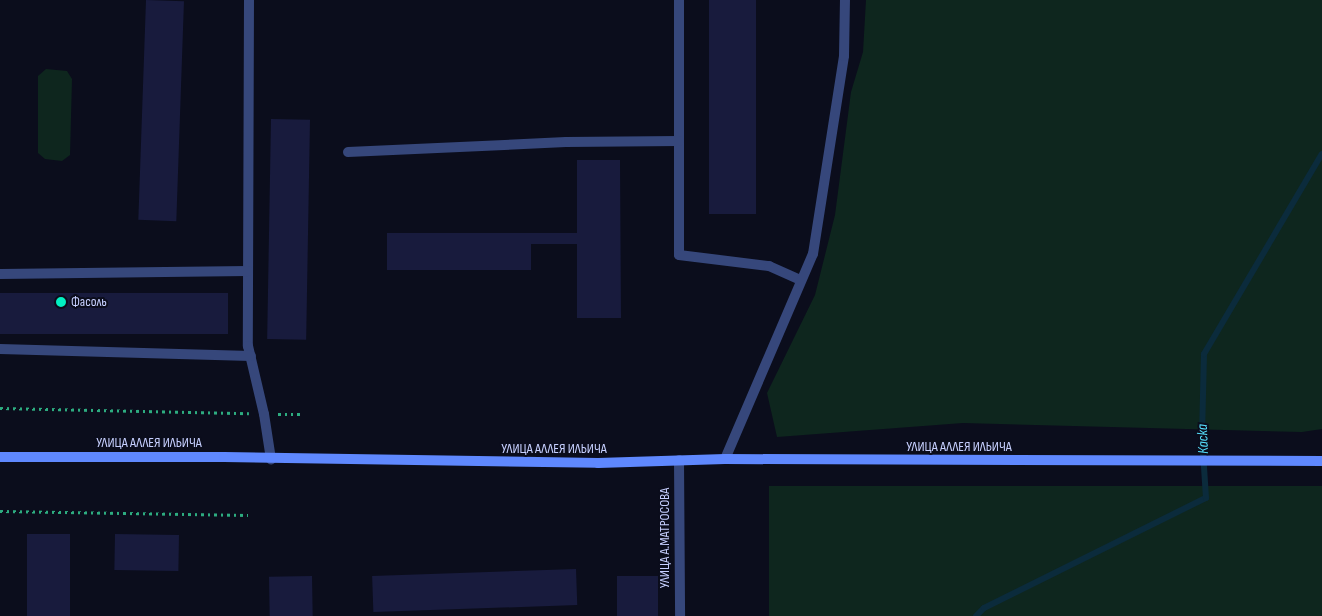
<!DOCTYPE html>
<html>
<head>
<meta charset="utf-8">
<style>
	body { margin:0 }
	#map { position:relative; width:1322px; height:616px; overflow:hidden; background:#0b0d1c; font-family:"Sofia Sans Condensed",sans-serif }
	div>[style] { position:absolute }
	[style*='--x'] { left:calc(var(--x)*1px); top:calc(var(--y)*1px); width:calc(var(--w)*1px); rotate:calc(var(--a)*1deg) }
	.green>* { inset:0; background:#0e261e; transform-origin:0 0 }
	.stream>* { height:6px; margin:-3px; padding:0 3px; transform-origin:3px; border-radius:3px; background:#0b2b3c }
	.building>* { inset:0; background:#181b3d; transform-origin:0 0 }
	.path>* { height:3px; margin-top:-1.5px; transform-origin:0; background:repeating-linear-gradient(90deg,#2dac80 0 2.5px,transparent 0 6.5px) }
	.service>* { height:10px; margin:-5px; padding:0 5px; transform-origin:5px; border-radius:5px; background:#36477b }
	.minor>* { height:10px; margin:-5px; padding:0 5px; transform-origin:5px; border-radius:5px; background:#36477b }
	.secondary>* { height:10px; margin:-5px; padding:0 5px; transform-origin:5px; border-radius:5px; background:#5f88fe }
	.dots>* { width:14px; height:14px; translate:-50% -50%; box-sizing:border-box; border:2px solid #0b0d1c; border-radius:50% }
	span { translate:-50% -50%; white-space:nowrap; text-align:center; line-height:1.15; -webkit-text-stroke:4px #0b0d1c; paint-order:stroke }
	.poi-label { font-size:14px; color:#c7d0ff }
	.left { translate:0 -50%; text-align:left }
	.street-label { font-size:14px; color:#c7d0ff }
	.water-label { font-size:15px; color:#56e0fe; font-style:italic }
</style>
</head>
<body>
<div id="map">
	<div class="green">
		<div style="clip-path:polygon(866px 0,1322px 0,1322px 429px,1302px 432px,963px 423px,777px 437px,767px 393px,815px 295px,835px 215px,851px 92px,863px 52px)"></div>
		<div style="clip-path:polygon(46px 69px,67px 71px,72px 79px,70px 155px,62px 161px,45px 159px,38px 153px,38px 76px)"></div>
		<div style="left:769px;top:486px;width:553px;height:130px"></div>
	</div>
	<div class="stream">
		<div style="--x:976;--y:616;--w:11;--a:-45"></div>
		<div style="--x:984;--y:608;--w:248;--a:-26.4"></div>
		<div style="--x:1206;--y:498;--w:62;--a:-93.7"></div>
		<div style="--x:1202;--y:436;--w:82;--a:-88.6"></div>
		<div style="--x:1204;--y:354;--w:232;--a:-59.5"></div>
	</div>
	<div class="building">
		<div style="left:146px;top:0;width:38px;height:220px;rotate:2deg"></div>
		<div style="left:709px;top:0;width:47px;height:214px"></div>
		<div style="left:271px;top:119px;width:39px;height:220px;rotate:1deg"></div>
		<div style="clip-path:polygon(577px 160px,620px 160px,621px 318px,577px 318px,577px 244px,531px 244px,531px 270px,387px 270px,387px 233px,577px 233px)"></div>
		<div style="left:228px;top:293px;width:41px;height:228px;rotate:90deg"></div>
		<div style="left:27px;top:534px;width:43px;height:82px"></div>
		<div style="left:115px;top:534px;width:64px;height:36px;rotate:1deg"></div>
		<div style="left:576px;top:569px;width:36px;height:204px;rotate:88deg"></div>
		<div style="left:312px;top:576px;width:40px;height:43px;rotate:89deg"></div>
		<div style="left:658px;top:576px;width:40px;height:41px;rotate:90deg"></div>
	</div>
	<div class="path">
		<div style="--x:0;--y:408;--w:249;--a:1.2"></div>
		<div style="--x:278;--y:414;--w:24;--a:0"></div>
		<div style="--x:0;--y:511;--w:248;--a:0.9"></div>
	</div>
	<div class="service">
		<div style="--x:249;--y:0;--w:346;--a:90.2"></div>
		<div style="--x:248;--y:346;--w:70;--a:76.8"></div>
		<div style="--x:264;--y:414;--w:46;--a:81.2"></div>
		<div style="--x:679;--y:0;--w:255;--a:90"></div>
		<div style="--x:679;--y:255;--w:91;--a:7"></div>
		<div style="--x:769;--y:266;--w:35;--a:24"></div>
		<div style="--x:348;--y:152;--w:218;--a:-2.6"></div>
		<div style="--x:566;--y:142;--w:113;--a:-0.5"></div>
		<div style="--x:0;--y:274;--w:248;--a:-0.7"></div>
		<div style="--x:0;--y:349;--w:251;--a:1.6"></div>
	</div>
	<div class="minor">
		<div style="--x:725;--y:459;--w:223;--a:-66.8"></div>
		<div style="--x:813;--y:254;--w:200;--a:-81.1"></div>
		<div style="--x:844;--y:56;--w:56;--a:-89"></div>
		<div style="--x:679;--y:460;--w:156;--a:89.6"></div>
	</div>
	<div class="secondary">
		<div style="--x:0;--y:457;--w:224;--a:0"></div>
		<div style="--x:224;--y:457;--w:374;--a:0.9"></div>
		<div style="--x:598;--y:463;--w:127;--a:-1.8"></div>
		<div style="--x:725;--y:459;--w:597;--a:0.19"></div>
	</div>
	<div class="dots">
		<div style="left:61px;top:302px;background:#02f0c3"></div>
	</div>
	<div class="poi-label">
		<span class="left" style="left:71px;top:302px">Фасоль</span>
	</div>
	<div class="street-label">
		<span style="left:149px;top:443px">УЛИЦА АЛЛЕЯ ИЛЬИЧА</span>
		<span style="left:959px;top:447px">УЛИЦА АЛЛЕЯ ИЛЬИЧА</span>
		<span style="left:554px;top:449px">УЛИЦА АЛЛЕЯ ИЛЬИЧА</span>
		<span style="left:665px;top:538px;rotate:-90deg">УЛИЦА А.МАТРОСОВА</span>
	</div>
	<div class="water-label">
		<span style="left:1203px;top:439px;rotate:-92deg">Каска</span>
	</div>
</div>
</body>
</html>
